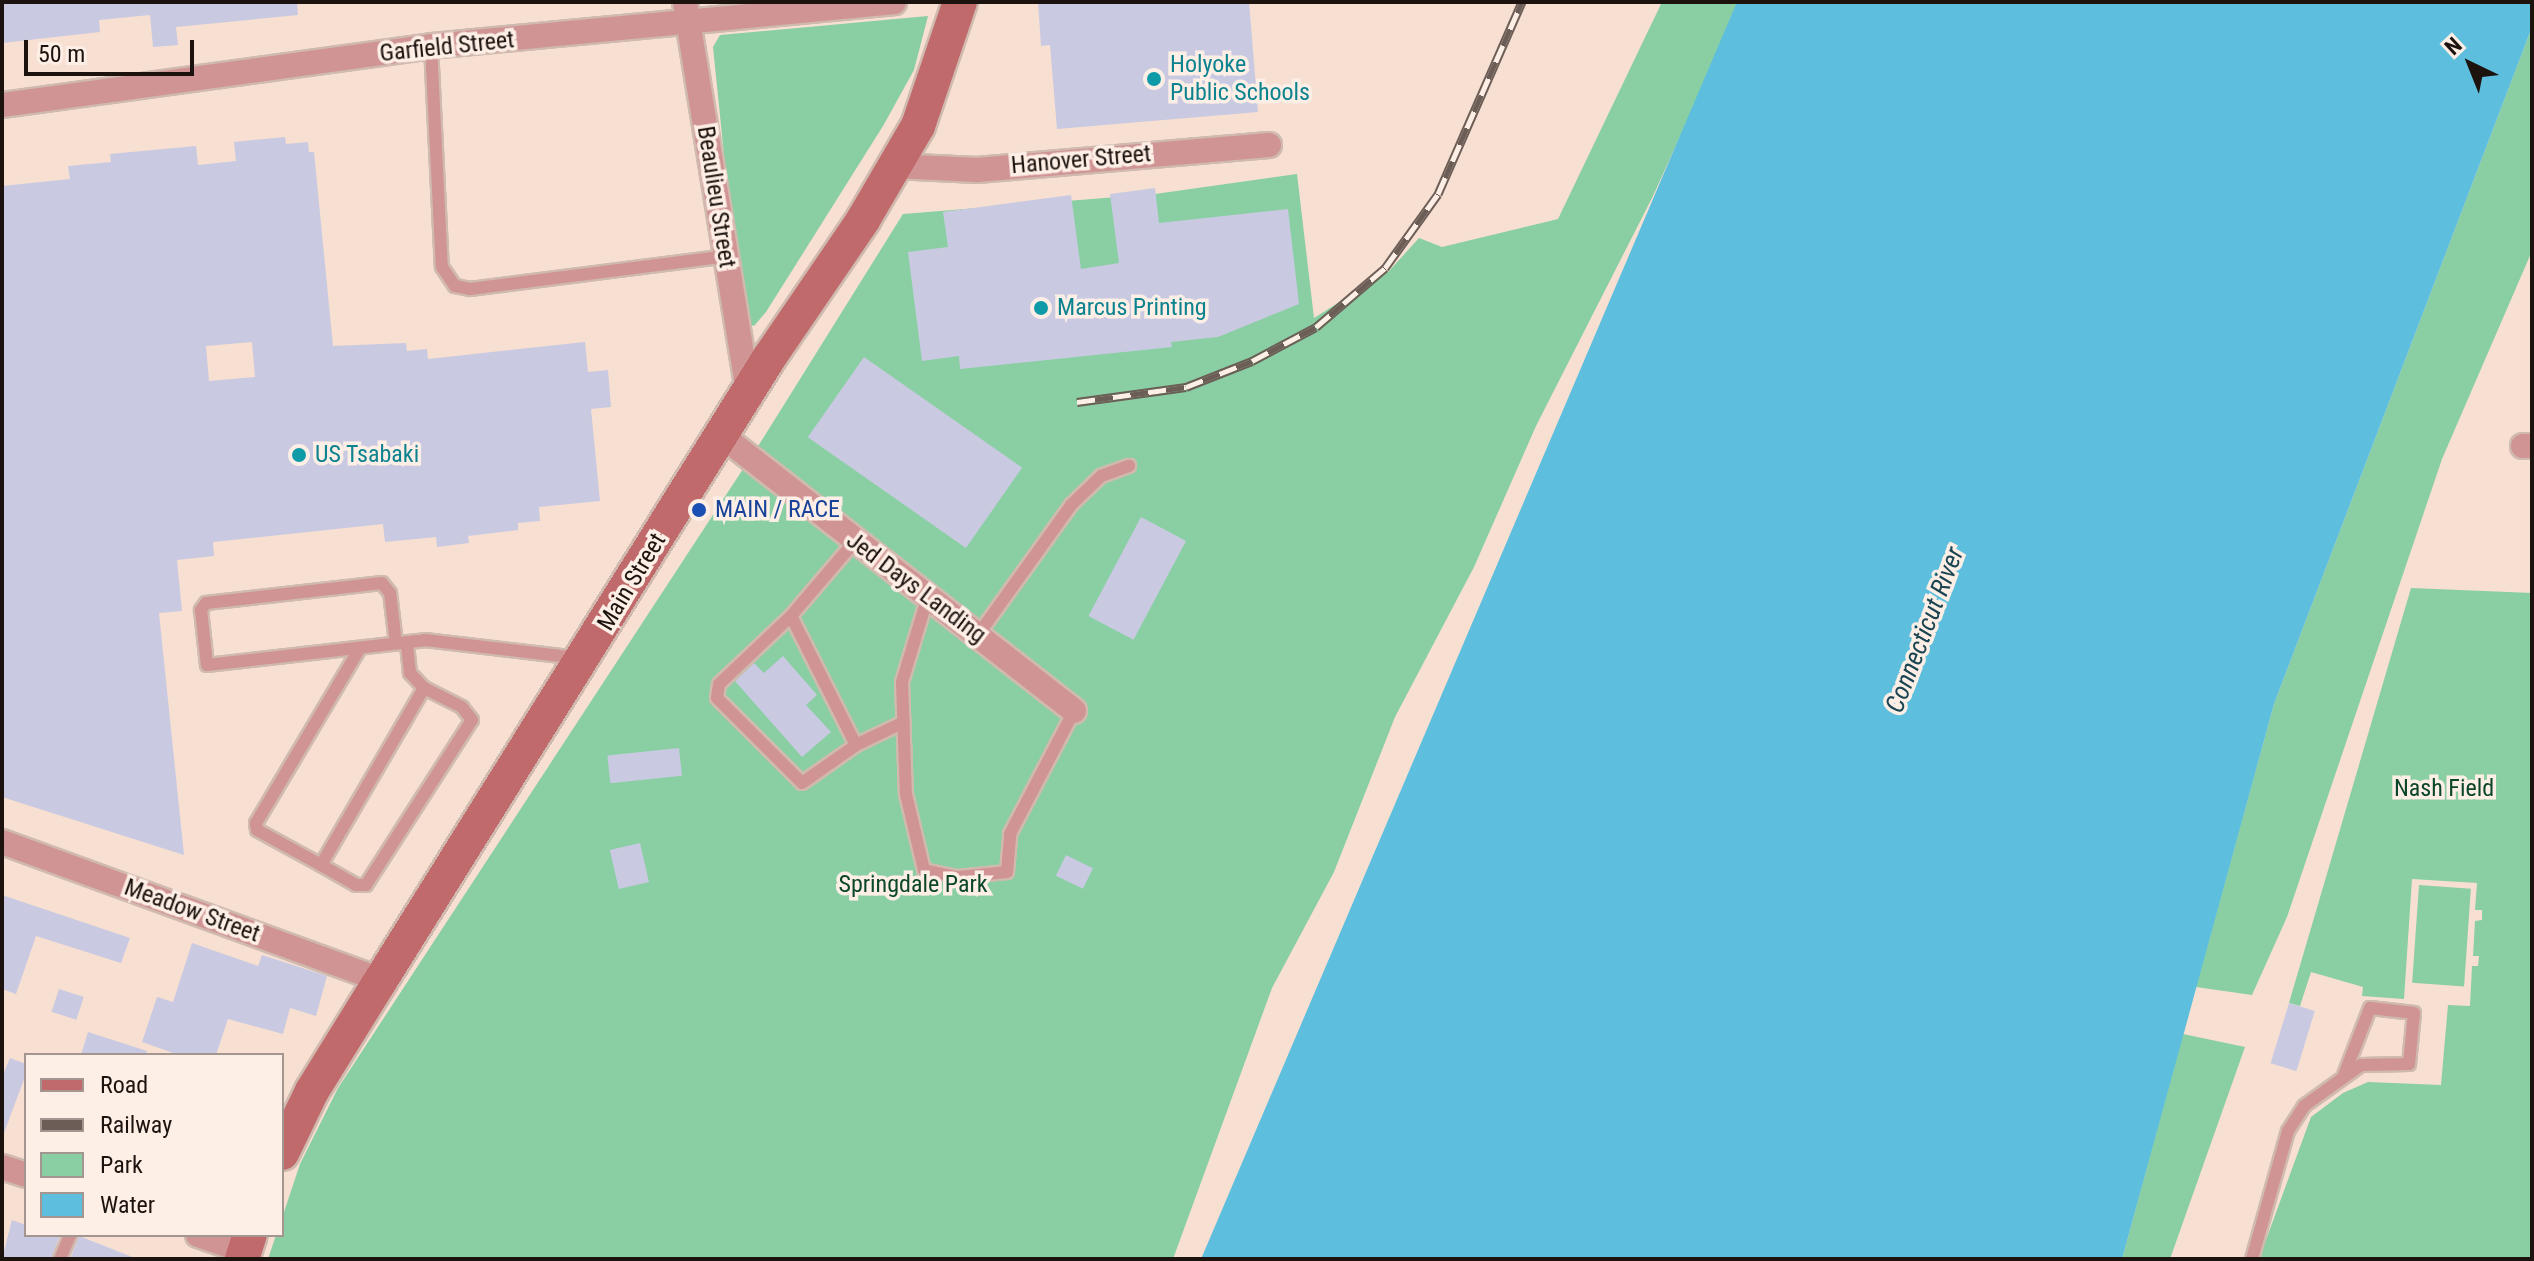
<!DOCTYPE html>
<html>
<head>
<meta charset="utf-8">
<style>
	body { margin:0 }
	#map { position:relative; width:2534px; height:1261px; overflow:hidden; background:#f7dfd2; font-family:"Roboto Condensed",sans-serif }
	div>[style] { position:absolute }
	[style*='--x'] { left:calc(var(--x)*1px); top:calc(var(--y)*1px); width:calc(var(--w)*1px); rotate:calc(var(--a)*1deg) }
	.green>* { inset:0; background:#89cfa3; transform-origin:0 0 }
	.water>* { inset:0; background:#5dbfdd }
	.building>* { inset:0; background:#c9cae1; transform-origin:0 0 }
	.roads { filter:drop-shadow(2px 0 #d0baaf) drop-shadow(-2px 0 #d0baaf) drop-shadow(0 2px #d0baaf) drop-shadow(0 -2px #d0baaf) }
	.service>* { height:12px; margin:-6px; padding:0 6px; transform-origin:6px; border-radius:6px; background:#cf9493 }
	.minor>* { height:24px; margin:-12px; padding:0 12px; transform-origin:12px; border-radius:12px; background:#cf9493 }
	.secondary>* { height:34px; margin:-17px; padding:0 17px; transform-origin:17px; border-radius:17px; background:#c06a6b }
	.rail>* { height:9px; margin-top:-4.5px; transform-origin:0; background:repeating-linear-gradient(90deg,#fdeee6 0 18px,#6c5e56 0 36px); box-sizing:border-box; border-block:2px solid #6c5e56 }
	.dots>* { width:22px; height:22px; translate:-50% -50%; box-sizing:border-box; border:4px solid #fdeee6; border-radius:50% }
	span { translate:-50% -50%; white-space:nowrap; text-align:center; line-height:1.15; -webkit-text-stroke:7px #fdeee6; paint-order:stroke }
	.street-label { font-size:24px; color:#1c130f }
	.culture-label { font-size:24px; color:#0d838f }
	.left { translate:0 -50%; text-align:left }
	.transit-label { font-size:24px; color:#164399 }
	.park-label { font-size:24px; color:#0a4629 }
	.water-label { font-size:26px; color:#1a4552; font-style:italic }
	.frame { position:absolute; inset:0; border:4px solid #1c130f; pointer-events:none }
	.legend { position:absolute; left:24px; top:1053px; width:260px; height:184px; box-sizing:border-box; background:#fdeee6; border:2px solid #a39690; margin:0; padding:10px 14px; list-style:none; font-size:24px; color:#1c130f }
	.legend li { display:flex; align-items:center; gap:16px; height:40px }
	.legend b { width:40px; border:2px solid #a39690 }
	.north { position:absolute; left:2430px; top:24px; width:80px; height:80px; -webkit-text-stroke:6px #fdeee6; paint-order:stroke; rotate:317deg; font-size:22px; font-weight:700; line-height:32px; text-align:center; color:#1c130f }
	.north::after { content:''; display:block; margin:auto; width:28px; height:36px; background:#1c130f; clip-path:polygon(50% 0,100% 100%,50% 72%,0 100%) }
	.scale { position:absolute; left:24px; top:40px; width:170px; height:36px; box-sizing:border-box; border:4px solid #1c130f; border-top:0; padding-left:10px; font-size:24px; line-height:28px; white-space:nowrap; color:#1c130f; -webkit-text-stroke:6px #fdeee6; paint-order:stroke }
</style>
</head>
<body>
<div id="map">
	<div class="green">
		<div style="clip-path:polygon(1662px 2px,1741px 2px,1653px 196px,1536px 426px,1474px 567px,1395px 717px,1334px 872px,1272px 988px,1173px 1259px,268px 1259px,276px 1235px,282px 1235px,282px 1218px,300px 1164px,338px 1088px,762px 440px,903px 214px,1155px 194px,1297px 174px,1314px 318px,1389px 271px,1419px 238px,1442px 247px,1558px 219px)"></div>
		<div style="clip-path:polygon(928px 16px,914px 70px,883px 126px,766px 312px,754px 326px,741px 321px,713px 47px,720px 35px)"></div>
		<div style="clip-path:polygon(2532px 27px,2532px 251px,2442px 459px,2287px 917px,2252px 995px,2196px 987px,2274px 704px)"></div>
		<div style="clip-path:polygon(2411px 588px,2532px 593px,2532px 1259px,2259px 1259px,2311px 1117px,2343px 1093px,2368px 1082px,2441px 1085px,2448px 1005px,2470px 1006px,2472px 966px,2478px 966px,2479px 956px,2473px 956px,2475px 921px,2482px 920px,2482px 910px,2475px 910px,2477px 883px,2412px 879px,2404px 999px,2362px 996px,2363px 987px,2311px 972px,2300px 1006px,2289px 1003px)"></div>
		<div style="left:2419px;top:885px;width:52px;height:98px;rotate:4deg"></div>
		<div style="clip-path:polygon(2183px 1034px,2245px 1047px,2170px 1259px,2122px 1259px)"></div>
	</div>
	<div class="water">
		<div style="clip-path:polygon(1737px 2px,2532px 2px,2532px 27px,2274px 704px,2122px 1259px,1201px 1259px)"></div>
	</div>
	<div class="building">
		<div style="clip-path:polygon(2px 2px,297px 2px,298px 15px,176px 27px,178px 45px,153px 47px,150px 15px,99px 20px,100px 32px,2px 43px)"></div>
		<div style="clip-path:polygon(1038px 2px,1249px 2px,1258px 112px,1057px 129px,1050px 45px,1041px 46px)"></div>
		<div style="clip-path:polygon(evenodd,285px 137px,286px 144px,308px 142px,309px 152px,314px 152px,333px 346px,406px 343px,407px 351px,427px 349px,428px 359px,585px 342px,588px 372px,608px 370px,611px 407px,591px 409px,600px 501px,539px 507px,540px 521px,518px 523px,518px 530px,468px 536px,469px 543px,437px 547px,436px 537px,385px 542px,383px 524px,213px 542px,214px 556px,177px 560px,182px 611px,159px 613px,184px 855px,2px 797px,2px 186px,70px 179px,68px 166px,111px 162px,110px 154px,196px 146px,198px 165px,236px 161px,234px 142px,285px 137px,252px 342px,255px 377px,209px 381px,206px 346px,252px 342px)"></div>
		<div style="clip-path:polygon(1155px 188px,1159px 223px,1288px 209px,1299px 304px,1218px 337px,1171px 342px,1172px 347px,960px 369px,959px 356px,922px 361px,908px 252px,948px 247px,943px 212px,1071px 195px,1081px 269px,1119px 263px,1110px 194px)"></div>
		<div style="left:864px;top:357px;width:193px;height:98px;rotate:35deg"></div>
		<div style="left:1141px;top:517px;width:51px;height:112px;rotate:28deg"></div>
		<div style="clip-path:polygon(783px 656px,817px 695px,806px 705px,831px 732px,802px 757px,735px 681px,754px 663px,764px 673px)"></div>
		<div style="left:679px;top:748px;width:28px;height:72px;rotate:84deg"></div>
		<div style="left:640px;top:843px;width:40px;height:31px;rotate:77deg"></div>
		<div style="left:1066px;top:855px;width:30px;height:23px;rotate:26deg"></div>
		<div style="clip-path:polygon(2px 895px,130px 938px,121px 963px,36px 936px,16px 994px,2px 989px)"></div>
		<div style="clip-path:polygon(192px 943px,258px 966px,262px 955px,327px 976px,316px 1016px,290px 1008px,283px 1034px,228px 1019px,216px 1055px,179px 1055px,142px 1042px,157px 997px,173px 1002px)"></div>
		<div style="left:59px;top:989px;width:26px;height:24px;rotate:18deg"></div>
		<div style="left:2289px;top:1003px;width:27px;height:63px;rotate:17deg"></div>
		<div style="clip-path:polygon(88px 1032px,147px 1051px,146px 1055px,81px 1055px)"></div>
		<div style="clip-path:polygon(10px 1058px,26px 1064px,26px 1074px,4px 1133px,2px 1077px)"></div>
		<div style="clip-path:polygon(12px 1220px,26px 1225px,26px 1235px,60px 1235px,51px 1259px,2px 1259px)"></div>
		<div style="clip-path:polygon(79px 1236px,135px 1258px,135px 1259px,70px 1259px)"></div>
	</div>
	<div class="roads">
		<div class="service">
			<div style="--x:431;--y:46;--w:221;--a:87.2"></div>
			<div style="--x:442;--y:267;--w:23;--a:56"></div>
			<div style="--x:455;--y:286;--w:15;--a:11"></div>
			<div style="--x:470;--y:289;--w:258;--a:-7.3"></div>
			<div style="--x:855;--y:541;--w:99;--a:130.5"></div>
			<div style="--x:791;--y:616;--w:99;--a:136.6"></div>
			<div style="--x:719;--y:684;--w:14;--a:98"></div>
			<div style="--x:717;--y:698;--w:120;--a:45"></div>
			<div style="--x:802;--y:783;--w:66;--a:-35.1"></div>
			<div style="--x:856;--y:745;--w:53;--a:-25.6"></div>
			<div style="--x:928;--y:596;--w:90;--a:106.8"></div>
			<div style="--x:902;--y:682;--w:112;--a:88"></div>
			<div style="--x:906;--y:794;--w:78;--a:76.7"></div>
			<div style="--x:924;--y:870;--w:35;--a:12"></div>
			<div style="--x:958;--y:877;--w:49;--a:-5.8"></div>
			<div style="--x:1007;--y:872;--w:38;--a:-85"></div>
			<div style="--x:1010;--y:834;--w:139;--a:-62.5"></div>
			<div style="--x:791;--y:616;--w:144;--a:63.3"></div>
			<div style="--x:978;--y:635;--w:160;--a:-54.4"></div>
			<div style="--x:1071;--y:505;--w:42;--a:-44"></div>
			<div style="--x:1101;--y:476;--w:30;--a:-20"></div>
			<div style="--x:396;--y:643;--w:50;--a:-96.8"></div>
			<div style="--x:390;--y:593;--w:13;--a:-129"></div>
			<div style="--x:382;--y:583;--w:177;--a:173.5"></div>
			<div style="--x:206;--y:603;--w:9;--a:126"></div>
			<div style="--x:201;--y:610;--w:55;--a:83.8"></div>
			<div style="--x:207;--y:665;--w:219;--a:-6.5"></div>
			<div style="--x:425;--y:640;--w:154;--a:6.7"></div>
			<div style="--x:360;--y:648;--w:204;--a:120.7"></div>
			<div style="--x:256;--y:823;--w:7;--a:82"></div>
			<div style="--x:257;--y:830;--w:73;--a:28.7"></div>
			<div style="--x:321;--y:865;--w:205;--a:-59.8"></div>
			<div style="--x:424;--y:688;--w:21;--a:-133"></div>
			<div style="--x:410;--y:673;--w:31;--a:-96"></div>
			<div style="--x:321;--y:865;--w:40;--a:29.7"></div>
			<div style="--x:356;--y:885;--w:10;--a:0"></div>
			<div style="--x:366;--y:885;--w:196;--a:-57.3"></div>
			<div style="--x:472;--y:720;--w:16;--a:-128"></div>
			<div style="--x:462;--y:707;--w:42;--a:-153.4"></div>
			<div style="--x:60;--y:1259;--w:26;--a:-67"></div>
			<div style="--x:2252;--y:1259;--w:133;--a:-74.3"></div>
			<div style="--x:2288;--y:1131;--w:30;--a:-57"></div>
			<div style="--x:2304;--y:1106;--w:70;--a:-35.7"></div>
			<div style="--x:2361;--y:1065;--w:48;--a:-1.2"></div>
			<div style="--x:2409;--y:1064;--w:51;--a:-84.4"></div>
			<div style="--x:2414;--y:1013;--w:44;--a:-173.5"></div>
			<div style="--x:2370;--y:1008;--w:72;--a:111.2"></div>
		</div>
		<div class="minor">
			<div style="--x:685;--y:2;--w:396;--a:80.8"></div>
			<div style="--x:2;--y:105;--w:433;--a:-7.8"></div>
			<div style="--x:431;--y:46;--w:465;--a:-5.4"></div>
			<div style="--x:894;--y:166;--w:83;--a:2.8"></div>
			<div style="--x:977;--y:170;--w:293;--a:-4.9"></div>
			<div style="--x:721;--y:435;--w:448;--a:38"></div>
			<div style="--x:2523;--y:446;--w:9;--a:0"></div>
			<div style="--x:2;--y:842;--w:403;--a:20"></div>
			<div style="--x:2;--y:1167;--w:25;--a:18"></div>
			<div style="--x:198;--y:1235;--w:49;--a:19.2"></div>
		</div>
		<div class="secondary">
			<div style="--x:282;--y:1153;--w:69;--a:-64.2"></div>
			<div style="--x:312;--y:1091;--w:127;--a:-58.2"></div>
			<div style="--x:379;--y:983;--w:737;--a:-58.04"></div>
			<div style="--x:769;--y:358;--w:167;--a:-55.7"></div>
			<div style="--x:863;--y:220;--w:109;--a:-59.7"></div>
			<div style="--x:918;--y:126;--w:131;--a:-71.3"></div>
			<div style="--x:242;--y:1259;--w:25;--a:-72"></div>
		</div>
	</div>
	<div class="rail">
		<div style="--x:1077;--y:402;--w:110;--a:-7.8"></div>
		<div style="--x:1186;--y:387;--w:71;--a:-21.5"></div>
		<div style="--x:1252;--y:361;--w:72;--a:-28"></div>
		<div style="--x:1316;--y:327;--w:91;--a:-40.5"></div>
		<div style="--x:1385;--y:268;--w:91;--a:-54.4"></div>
		<div style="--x:1438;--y:194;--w:210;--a:-66.4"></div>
	</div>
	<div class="dots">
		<div style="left:1154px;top:79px;background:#0f9aa8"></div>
		<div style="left:1041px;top:308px;background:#0f9aa8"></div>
		<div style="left:299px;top:455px;background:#0f9aa8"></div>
		<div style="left:699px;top:510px;background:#1a4fb4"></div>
	</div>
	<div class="street-label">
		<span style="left:447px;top:47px;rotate:-6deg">Garfield Street</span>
		<span style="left:1081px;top:160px;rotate:-5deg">Hanover Street</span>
		<span style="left:716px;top:197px;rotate:81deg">Beaulieu Street</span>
		<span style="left:632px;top:582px;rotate:-59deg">Main Street</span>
		<span style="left:916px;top:588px;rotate:37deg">Jed Days Landing</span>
		<span style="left:192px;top:911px;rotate:20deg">Meadow Street</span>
	</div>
	<div class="culture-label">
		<span class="left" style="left:1170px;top:79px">Holyoke<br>Public Schools</span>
		<span class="left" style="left:1057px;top:308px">Marcus Printing</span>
		<span class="left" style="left:315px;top:455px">US Tsabaki</span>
	</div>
	<div class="transit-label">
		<span class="left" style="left:715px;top:510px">MAIN / RACE</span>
	</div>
	<div class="park-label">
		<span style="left:2444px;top:789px">Nash Field</span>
		<span style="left:913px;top:885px">Springdale Park</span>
	</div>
	<div class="water-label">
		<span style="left:1925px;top:630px;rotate:-69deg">Connecticut River</span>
	</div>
	<div class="frame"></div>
	<ul class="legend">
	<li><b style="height:10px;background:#c06a6b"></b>Road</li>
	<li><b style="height:10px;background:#6c5e56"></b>Railway</li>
	<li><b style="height:22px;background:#89cfa3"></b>Park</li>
	<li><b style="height:22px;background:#5dbfdd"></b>Water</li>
	</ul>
	<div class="north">N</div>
	<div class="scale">50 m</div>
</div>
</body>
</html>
